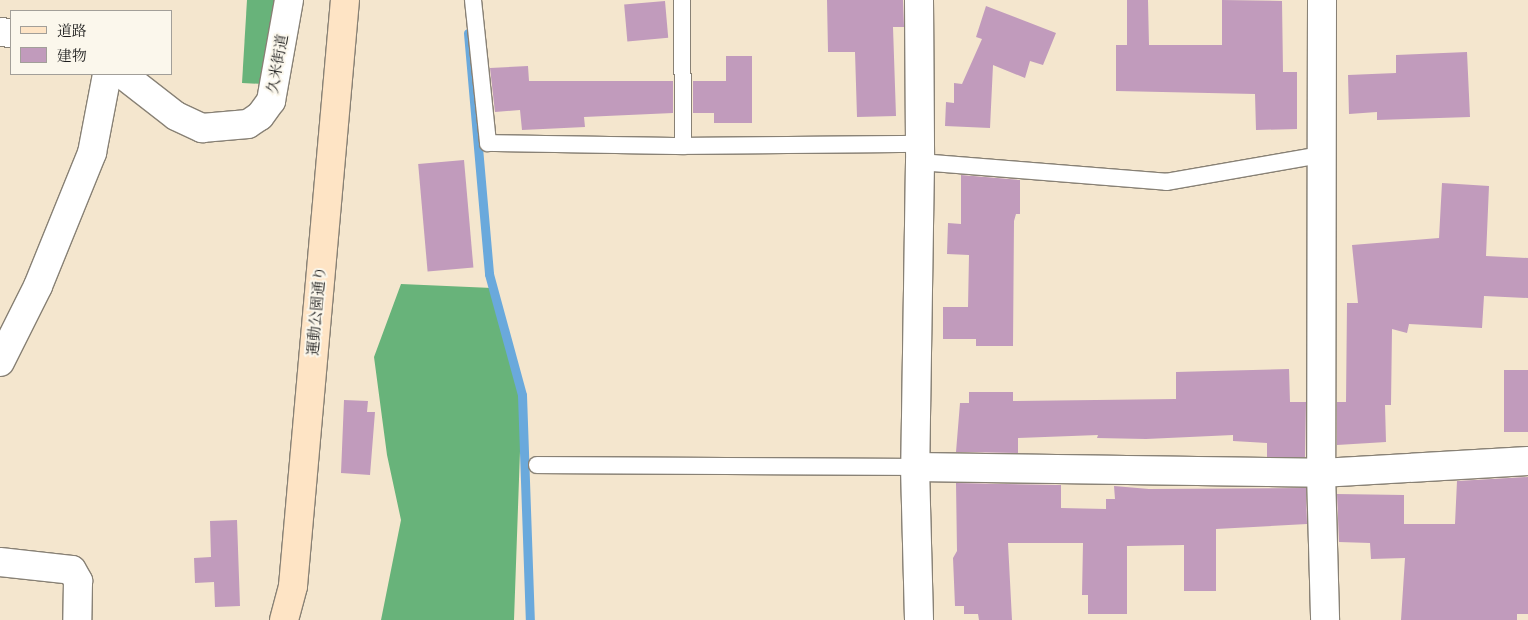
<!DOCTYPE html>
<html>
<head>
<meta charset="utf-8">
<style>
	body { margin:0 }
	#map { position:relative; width:1528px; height:620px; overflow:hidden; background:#f4e6ce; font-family:"IM FELL DW Pica","Noto Serif JP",serif }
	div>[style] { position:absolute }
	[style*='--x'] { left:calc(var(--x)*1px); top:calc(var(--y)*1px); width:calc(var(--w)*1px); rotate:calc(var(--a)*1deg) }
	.forest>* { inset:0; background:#68b37a }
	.stream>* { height:9px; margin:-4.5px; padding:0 4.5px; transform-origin:4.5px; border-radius:4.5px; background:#6aa9dc }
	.building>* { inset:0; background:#c19bbc; transform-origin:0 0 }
	.roads { filter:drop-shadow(1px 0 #888175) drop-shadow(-1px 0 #888175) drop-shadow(0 1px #888175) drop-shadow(0 -1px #888175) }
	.lane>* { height:16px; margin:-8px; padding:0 8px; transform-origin:8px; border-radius:8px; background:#fff }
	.street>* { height:28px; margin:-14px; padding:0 14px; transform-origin:14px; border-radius:14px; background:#fff }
	.secondary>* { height:28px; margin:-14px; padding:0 14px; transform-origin:14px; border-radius:14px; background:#fee4c5 }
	span { translate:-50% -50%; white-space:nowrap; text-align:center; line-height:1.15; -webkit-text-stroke:4px #fbf7ec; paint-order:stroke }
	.street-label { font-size:15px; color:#1c1c1c }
	.legend { position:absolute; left:10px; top:10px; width:162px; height:65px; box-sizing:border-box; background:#fbf7ec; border:1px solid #a29f99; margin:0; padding:6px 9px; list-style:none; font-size:15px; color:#1c1c1c }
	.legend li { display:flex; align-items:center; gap:10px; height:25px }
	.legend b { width:25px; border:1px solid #a29f99 }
</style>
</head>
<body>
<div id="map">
	<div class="forest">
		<div style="clip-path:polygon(247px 0,277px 0,263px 84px,242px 83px)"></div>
		<div style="clip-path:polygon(401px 284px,492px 288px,522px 395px,514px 620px,381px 620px,401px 520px,387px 455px,374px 357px)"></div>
	</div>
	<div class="stream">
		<div style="--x:468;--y:33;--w:242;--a:85"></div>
		<div style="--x:489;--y:274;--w:125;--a:74.7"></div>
		<div style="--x:522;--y:395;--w:225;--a:88"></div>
	</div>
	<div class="building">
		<div style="clip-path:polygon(827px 0,903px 0,904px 27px,893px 27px,896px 116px,857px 117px,855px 52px,828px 52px)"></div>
		<div style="clip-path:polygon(1127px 0,1148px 0,1149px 45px,1222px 45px,1222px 0,1282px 1px,1283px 72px,1297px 72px,1297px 129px,1256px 130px,1255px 94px,1116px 91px,1116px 45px,1127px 45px)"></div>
		<div style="left:665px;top:1px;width:37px;height:41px;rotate:85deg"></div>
		<div style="clip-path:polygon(986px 6px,1056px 33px,1043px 65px,1030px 61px,1025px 78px,993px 65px,990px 128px,945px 126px,946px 102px,954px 103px,954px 83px,962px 84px,982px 39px,976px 37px)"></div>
		<div style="clip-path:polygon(1467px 52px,1470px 117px,1377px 120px,1377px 112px,1349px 114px,1348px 75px,1396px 73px,1396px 55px)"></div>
		<div style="clip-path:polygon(726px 56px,752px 56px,752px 123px,714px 123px,714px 113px,693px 113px,693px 81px,726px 81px)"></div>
		<div style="clip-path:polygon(528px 66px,529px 81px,673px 81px,673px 113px,584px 117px,585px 127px,522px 130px,520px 110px,495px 112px,490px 68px)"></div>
		<div style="left:464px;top:160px;width:108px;height:46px;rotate:85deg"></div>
		<div style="clip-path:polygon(961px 175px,1020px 180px,1020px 214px,1016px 214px,1014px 221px,1013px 346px,976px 346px,976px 339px,943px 339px,943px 307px,968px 307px,969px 255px,947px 254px,948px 223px,961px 224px)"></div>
		<div style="clip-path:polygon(1442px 183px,1489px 186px,1486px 256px,1528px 258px,1528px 298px,1484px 296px,1482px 328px,1409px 324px,1407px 333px,1392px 329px,1391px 405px,1385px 405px,1386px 442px,1337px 445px,1337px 402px,1346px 402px,1347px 303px,1358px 303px,1352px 245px,1439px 238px)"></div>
		<div style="clip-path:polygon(1289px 369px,1290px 402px,1306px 402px,1305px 457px,1267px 457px,1267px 443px,1233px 441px,1233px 435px,1146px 439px,1097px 438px,1098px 435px,1018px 438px,1018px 453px,956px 452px,960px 403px,969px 403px,969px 392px,1013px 392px,1013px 401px,1176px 399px,1176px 372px)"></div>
		<div style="left:1504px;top:370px;width:24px;height:62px"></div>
		<div style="clip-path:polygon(344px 400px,368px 401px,367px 412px,375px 412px,370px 475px,341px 473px)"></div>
		<div style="clip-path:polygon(1528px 477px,1528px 614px,1517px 614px,1517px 620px,1401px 620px,1405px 558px,1371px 559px,1370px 543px,1339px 542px,1337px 494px,1404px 495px,1404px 524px,1455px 524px,1457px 481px)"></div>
		<div style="clip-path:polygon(956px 483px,1061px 485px,1061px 508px,1106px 509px,1106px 499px,1115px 499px,1114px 486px,1149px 489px,1306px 488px,1307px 524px,1216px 529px,1216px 591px,1184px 591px,1184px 545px,1127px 546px,1127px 614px,1088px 614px,1088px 595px,1082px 595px,1083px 543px,1008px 543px,1012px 620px,979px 620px,978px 614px,964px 614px,964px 606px,955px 606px,953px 558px,957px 551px)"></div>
		<div style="clip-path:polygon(237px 520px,240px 606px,215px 607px,214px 582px,195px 583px,194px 558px,211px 557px,210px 521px)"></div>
	</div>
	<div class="roads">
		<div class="lane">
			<div style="--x:473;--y:0;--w:144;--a:84"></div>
			<div style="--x:488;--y:143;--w:195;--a:0.9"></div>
			<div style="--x:682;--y:0;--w:146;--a:89.6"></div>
			<div style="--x:683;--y:146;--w:237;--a:-0.5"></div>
			<div style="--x:920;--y:162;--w:247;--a:4.6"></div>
			<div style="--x:1166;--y:182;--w:156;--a:-9.9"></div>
			<div style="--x:537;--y:465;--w:378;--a:0.3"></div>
		</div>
		<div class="street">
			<div style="--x:919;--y:0;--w:162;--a:89.6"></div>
			<div style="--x:920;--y:162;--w:305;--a:90.9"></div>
			<div style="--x:915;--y:467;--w:153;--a:88.5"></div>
			<div style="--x:1322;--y:0;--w:473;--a:90.1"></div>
			<div style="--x:1321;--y:473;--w:147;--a:88.4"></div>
			<div style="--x:0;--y:32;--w:11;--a:5"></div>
			<div style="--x:122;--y:74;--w:68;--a:37.9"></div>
			<div style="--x:176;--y:116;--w:29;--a:25"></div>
			<div style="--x:202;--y:128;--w:46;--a:-5"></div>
			<div style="--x:248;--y:124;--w:14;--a:-34"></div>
			<div style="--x:260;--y:116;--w:19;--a:-54"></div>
			<div style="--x:271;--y:101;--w:103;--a:-79.9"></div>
			<div style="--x:0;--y:362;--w:85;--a:-63.4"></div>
			<div style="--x:38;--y:286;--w:144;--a:-67.9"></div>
			<div style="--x:92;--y:153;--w:80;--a:-79.2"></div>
			<div style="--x:915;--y:467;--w:406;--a:0.8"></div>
			<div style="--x:1321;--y:473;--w:207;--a:-3.3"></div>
			<div style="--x:0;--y:562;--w:72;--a:6.3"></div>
			<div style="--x:72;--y:570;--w:13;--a:61"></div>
			<div style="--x:78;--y:581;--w:39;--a:91"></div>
		</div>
		<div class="secondary">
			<div style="--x:284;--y:620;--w:35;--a:-75"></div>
			<div style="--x:293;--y:586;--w:588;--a:-84.93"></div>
		</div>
	</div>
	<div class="street-label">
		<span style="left:278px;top:64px;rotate:-80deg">久米街道</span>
		<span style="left:317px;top:311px;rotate:-85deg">運動公園通り</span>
	</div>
	<ul class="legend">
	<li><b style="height:6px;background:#fee4c5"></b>道路</li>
	<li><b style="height:14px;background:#c19bbc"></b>建物</li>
	</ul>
</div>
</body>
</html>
